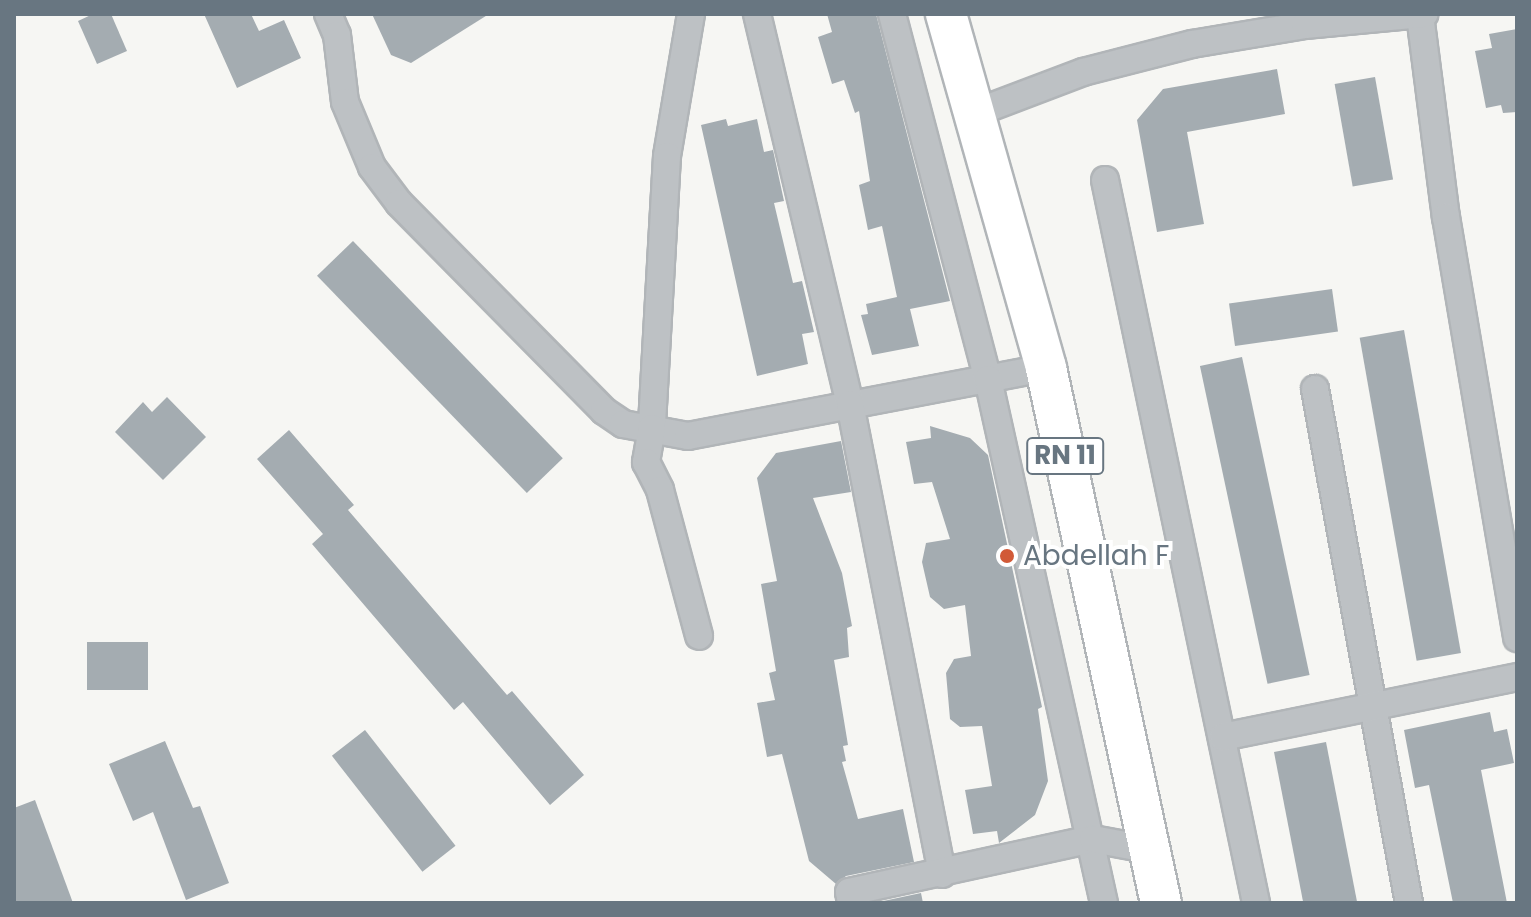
<!DOCTYPE html>
<html>
<head>
<meta charset="utf-8">
<style>
	body { margin:0 }
	#map { position:relative; width:1531px; height:917px; overflow:hidden; background:#f6f6f3; font-family:Poppins,sans-serif }
	div>[style] { position:absolute }
	[style*='--x'] { left:calc(var(--x)*1px); top:calc(var(--y)*1px); width:calc(var(--w)*1px); rotate:calc(var(--a)*1deg) }
	.building>* { inset:0; background:#a4acb1; transform-origin:0 0 }
	.roads { filter:drop-shadow(2px 0 #b1b5b8) drop-shadow(-2px 0 #b1b5b8) drop-shadow(0 2px #b1b5b8) drop-shadow(0 -2px #b1b5b8) }
	.street>* { height:26px; margin:-13px; padding:0 13px; transform-origin:13px; border-radius:13px; background:#bdc1c4 }
	.primary>* { height:40px; margin:-20px; padding:0 20px; transform-origin:20px; border-radius:20px; background:#fff }
	.dots>* { width:22px; height:22px; translate:-50% -50%; box-sizing:border-box; border:4px solid #fff; border-radius:50% }
	span { translate:-50% -50%; white-space:nowrap; text-align:center; line-height:1.15; -webkit-text-stroke:8px #fff; paint-order:stroke }
	.shield-label span { padding:2px 6px; background:#fff; border:2px solid; border-radius:6px; -webkit-text-stroke-width:0 }
	.shield-label { font-size:26px; color:#687681; font-weight:700 }
	.poi-label { font-size:28px; color:#687681 }
	.left { translate:0 -50%; text-align:left }
	.frame { position:absolute; inset:0; border:16px solid #687681; pointer-events:none }
</style>
</head>
<body>
<div id="map">
	<div class="building">
		<div style="clip-path:polygon(93px 14px,111px 14px,127px 51px,97px 64px,78px 21px)"></div>
		<div style="clip-path:polygon(204px 14px,251px 14px,259px 31px,284px 20px,301px 58px,237px 88px)"></div>
		<div style="clip-path:polygon(372px 14px,489px 14px,411px 63px,391px 55px)"></div>
		<div style="clip-path:polygon(827px 14px,876px 14px,950px 301px,910px 309px,919px 346px,872px 355px,861px 315px,868px 314px,866px 304px,897px 297px,882px 226px,868px 230px,859px 185px,870px 181px,859px 111px,855px 113px,844px 80px,832px 84px,818px 37px,832px 32px)"></div>
		<div style="clip-path:polygon(1517px 29px,1517px 112px,1503px 113px,1501px 105px,1486px 108px,1475px 51px,1492px 48px,1489px 34px)"></div>
		<div style="clip-path:polygon(1277px 69px,1285px 114px,1187px 132px,1204px 224px,1157px 232px,1137px 120px,1163px 89px)"></div>
		<div style="left:1375px;top:77px;width:104px;height:41px;rotate:80deg"></div>
		<div style="clip-path:polygon(726px 119px,728px 126px,757px 119px,764px 152px,773px 150px,784px 201px,774px 203px,793px 283px,802px 281px,814px 332px,802px 334px,808px 364px,757px 376px,701px 125px)"></div>
		<div style="left:353px;top:241px;width:302px;height:50px;rotate:46deg"></div>
		<div style="left:1332px;top:289px;width:43px;height:104px;rotate:82deg"></div>
		<div style="left:1404px;top:330px;width:328px;height:45px;rotate:80deg"></div>
		<div style="left:1242px;top:357px;width:325px;height:43px;rotate:78deg"></div>
		<div style="clip-path:polygon(167px 397px,206px 437px,163px 480px,115px 432px,143px 402px,152px 412px)"></div>
		<div style="clip-path:polygon(930px 426px,970px 438px,988px 455px,1042px 707px,1038px 709px,1048px 781px,1035px 815px,999px 843px,997px 831px,973px 834px,965px 790px,992px 786px,982px 726px,960px 727px,950px 719px,946px 673px,954px 659px,971px 656px,965px 605px,944px 609px,930px 597px,922px 562px,926px 543px,950px 539px,932px 482px,914px 484px,906px 442px,931px 438px)"></div>
		<div style="clip-path:polygon(289px 430px,354px 505px,348px 510px,507px 695px,512px 691px,584px 775px,550px 805px,463px 702px,454px 710px,312px 544px,323px 534px,257px 459px)"></div>
		<div style="clip-path:polygon(841px 441px,851px 492px,813px 498px,842px 573px,852px 626px,847px 628px,849px 657px,834px 660px,848px 745px,843px 746px,846px 761px,842px 762px,858px 819px,903px 809px,914px 862px,846px 876px,836px 884px,809px 861px,782px 754px,767px 757px,757px 703px,775px 700px,769px 673px,776px 671px,761px 584px,777px 581px,757px 478px,776px 453px)"></div>
		<div style="left:148px;top:642px;width:48px;height:61px;rotate:90deg"></div>
		<div style="clip-path:polygon(1490px 712px,1494px 732px,1507px 729px,1514px 763px,1481px 770px,1507px 903px,1453px 903px,1429px 785px,1415px 788px,1404px 730px)"></div>
		<div style="left:365px;top:730px;width:147px;height:42px;rotate:52deg"></div>
		<div style="clip-path:polygon(165px 741px,193px 808px,200px 806px,229px 883px,186px 900px,153px 812px,133px 821px,109px 764px)"></div>
		<div style="left:1326px;top:742px;width:164px;height:53px;rotate:79deg"></div>
		<div style="clip-path:polygon(35px 800px,73px 903px,14px 903px,14px 808px)"></div>
		<div style="clip-path:polygon(921px 893px,923px 903px,874px 903px)"></div>
	</div>
	<div class="roads">
		<div class="street">
			<div style="--x:328;--y:14;--w:23;--a:67"></div>
			<div style="--x:337;--y:35;--w:67;--a:83.2"></div>
			<div style="--x:345;--y:102;--w:70;--a:67.4"></div>
			<div style="--x:372;--y:167;--w:45;--a:53.1"></div>
			<div style="--x:399;--y:203;--w:292;--a:45.4"></div>
			<div style="--x:604;--y:411;--w:23;--a:34"></div>
			<div style="--x:623;--y:424;--w:66;--a:10.5"></div>
			<div style="--x:688;--y:436;--w:364;--a:-10.8"></div>
			<div style="--x:691;--y:14;--w:144;--a:99.6"></div>
			<div style="--x:667;--y:156;--w:272;--a:93.2"></div>
			<div style="--x:652;--y:428;--w:35;--a:100"></div>
			<div style="--x:646;--y:462;--w:31;--a:63"></div>
			<div style="--x:660;--y:490;--w:151;--a:75"></div>
			<div style="--x:757;--y:14;--w:401;--a:76.6"></div>
			<div style="--x:850;--y:404;--w:479;--a:78.9"></div>
			<div style="--x:892;--y:14;--w:377;--a:75.3"></div>
			<div style="--x:988;--y:379;--w:537;--a:77.52"></div>
			<div style="--x:1420;--y:15;--w:204;--a:82.7"></div>
			<div style="--x:1446;--y:217;--w:427;--a:80.4"></div>
			<div style="--x:975;--y:113;--w:116;--a:-20.8"></div>
			<div style="--x:1083;--y:72;--w:113;--a:-14.4"></div>
			<div style="--x:1192;--y:44;--w:115;--a:-9.5"></div>
			<div style="--x:1305;--y:25;--w:120;--a:-5.3"></div>
			<div style="--x:1105;--y:180;--w:739;--a:78.2"></div>
			<div style="--x:1315;--y:389;--w:523;--a:79.64"></div>
			<div style="--x:1223;--y:737;--w:300;--a:-11.5"></div>
			<div style="--x:851;--y:903;--w:11;--a:-100"></div>
			<div style="--x:849;--y:892;--w:250;--a:-12.3"></div>
			<div style="--x:1093;--y:839;--w:60;--a:10.6"></div>
		</div>
		<div class="primary">
			<div style="--x:946;--y:14;--w:368;--a:74.2"></div>
			<div style="--x:1046;--y:368;--w:547;--a:77.87"></div>
		</div>
	</div>
	<div class="dots">
		<div style="left:1007px;top:556px;background:#d15a38"></div>
	</div>
	<div class="shield-label">
		<span style="left:1065px;top:456px">RN 11</span>
	</div>
	<div class="poi-label">
		<span class="left" style="left:1023px;top:556px">Abdellah F</span>
	</div>
	<div class="frame"></div>
</div>
</body>
</html>
